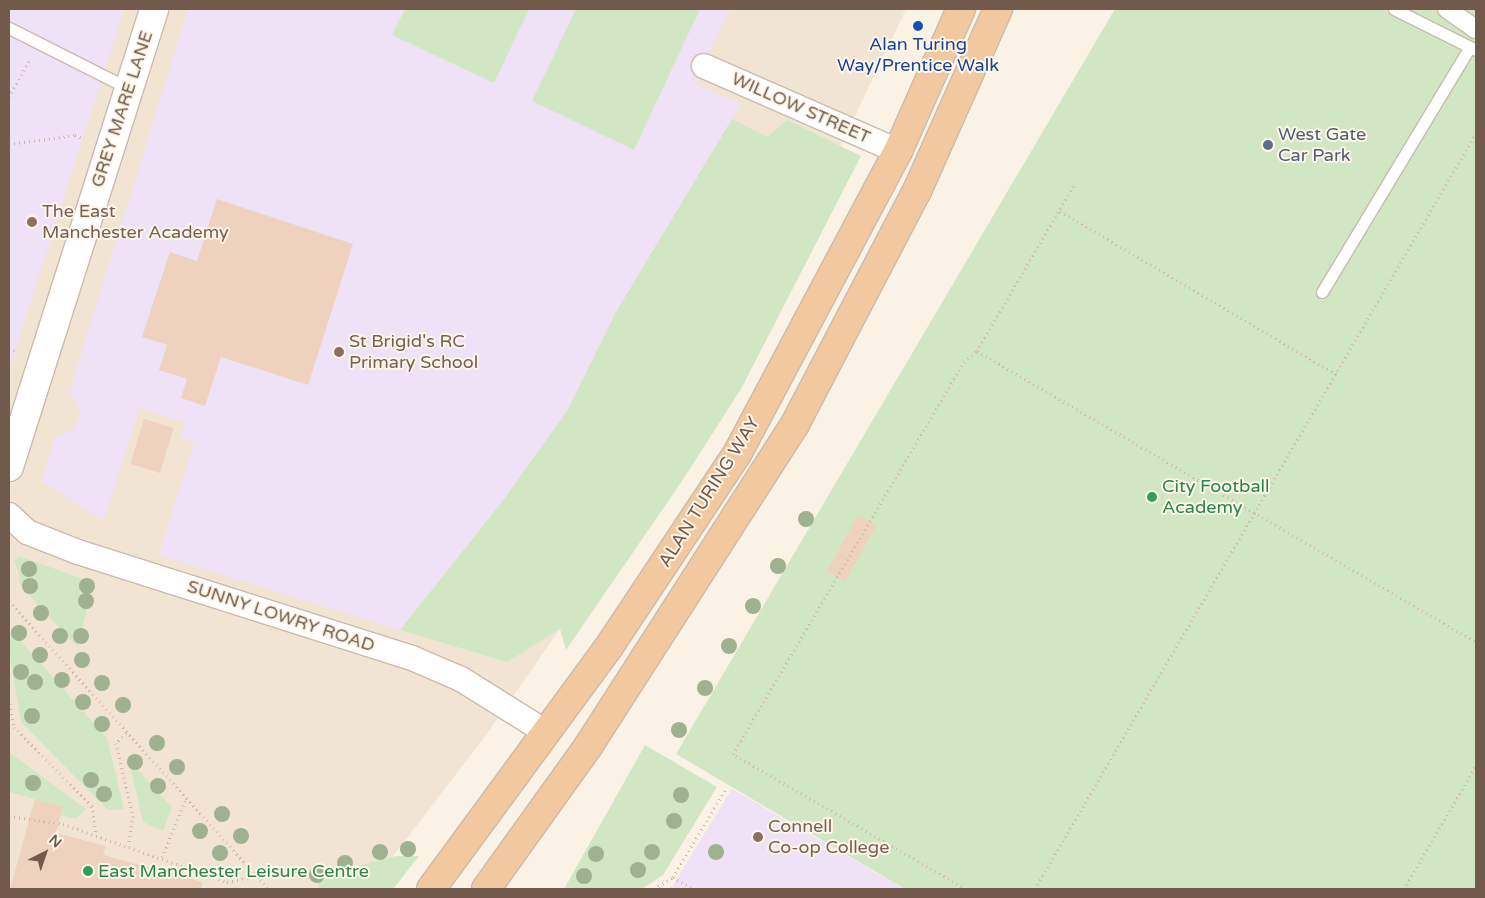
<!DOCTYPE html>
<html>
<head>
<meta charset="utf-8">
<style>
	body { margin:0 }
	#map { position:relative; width:1485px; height:898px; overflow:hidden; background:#faf2e4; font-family:"Varela Round",sans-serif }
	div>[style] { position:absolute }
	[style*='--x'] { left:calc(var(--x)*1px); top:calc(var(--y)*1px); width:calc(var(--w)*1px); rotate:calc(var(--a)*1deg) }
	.residential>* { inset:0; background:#f1e4d3 }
	.education>* { inset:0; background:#efe1f6 }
	.green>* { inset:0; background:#d1e7c3 }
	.building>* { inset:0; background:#eed2bd; transform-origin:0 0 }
	.path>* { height:3px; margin-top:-1.5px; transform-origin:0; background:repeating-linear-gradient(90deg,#d2b6a1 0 1px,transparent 0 5px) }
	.roads { filter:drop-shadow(1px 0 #cbbaab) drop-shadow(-1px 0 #cbbaab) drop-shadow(0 1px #cbbaab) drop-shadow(0 -1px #cbbaab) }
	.service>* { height:11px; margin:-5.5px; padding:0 5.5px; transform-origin:5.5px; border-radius:5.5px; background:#fff }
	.pedestrian>* { height:18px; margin:-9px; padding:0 9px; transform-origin:9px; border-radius:9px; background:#fff }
	.minor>* { height:24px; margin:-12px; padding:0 12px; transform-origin:12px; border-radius:12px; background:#fff }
	.tertiary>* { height:28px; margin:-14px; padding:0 14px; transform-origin:14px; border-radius:14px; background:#fff }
	.trunk>* { height:28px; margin:-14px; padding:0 14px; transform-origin:14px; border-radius:14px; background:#f2c8a0 }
	.trees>* { width:16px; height:16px; margin:-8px; border-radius:50%; background:#9fb18e }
	.dots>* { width:14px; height:14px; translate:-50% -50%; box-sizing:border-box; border:2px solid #fef6e9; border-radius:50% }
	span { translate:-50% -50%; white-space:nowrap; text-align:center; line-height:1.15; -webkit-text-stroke:4px #fef6e9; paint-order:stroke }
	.transit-label { font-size:18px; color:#164399 }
	.street-label { font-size:18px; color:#715a4b }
	.service-label { font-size:18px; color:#4e5e75 }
	.left { translate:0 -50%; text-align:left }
	.education-label { font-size:18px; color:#785e54 }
	.leisure-label { font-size:18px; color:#27864d }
	.frame { position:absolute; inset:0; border:10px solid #715a4b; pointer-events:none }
	.north { position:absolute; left:20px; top:828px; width:50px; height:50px; -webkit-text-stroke:4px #fef6e9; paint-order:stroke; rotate:41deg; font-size:14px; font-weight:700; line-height:20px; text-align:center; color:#715a4b }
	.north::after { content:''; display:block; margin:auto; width:18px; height:22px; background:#715a4b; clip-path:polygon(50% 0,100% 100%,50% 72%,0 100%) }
</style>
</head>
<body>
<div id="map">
	<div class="residential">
		<div style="clip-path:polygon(9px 9px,906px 9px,839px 149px,690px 442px,486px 735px,368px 889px,9px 889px)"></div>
	</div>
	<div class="education">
		<div style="clip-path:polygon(9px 9px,124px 9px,9px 369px)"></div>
		<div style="clip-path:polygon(188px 9px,730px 9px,695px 84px,741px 104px,616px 312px,567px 411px,502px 502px,400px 630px,159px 555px,194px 443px,180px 438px,185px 422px,139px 408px,104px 521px,41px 481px,55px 437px,75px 429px,81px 410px,69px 393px)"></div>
		<div style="clip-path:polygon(732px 789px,904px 889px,667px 889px,673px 885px)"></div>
	</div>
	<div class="green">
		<div style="clip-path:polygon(405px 9px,529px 9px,494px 83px,392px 35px)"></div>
		<div style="clip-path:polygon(576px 9px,700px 9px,634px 150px,532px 101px)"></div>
		<div style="clip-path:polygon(1115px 9px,1476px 9px,1476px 889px,905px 889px,676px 754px)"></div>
		<div style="clip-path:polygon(732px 119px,767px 137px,787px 120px,861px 156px,741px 389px,682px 481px,566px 650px,560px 629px,507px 662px,400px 630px,502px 502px,567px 411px,616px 312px)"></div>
		<div style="clip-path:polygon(19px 556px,94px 583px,77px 647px,20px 585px,19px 572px,14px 562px)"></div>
		<div style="clip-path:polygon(11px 630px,107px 738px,124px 809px,108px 810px,21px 722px,9px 651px)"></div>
		<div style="clip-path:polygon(645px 745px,717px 787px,663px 875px,642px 889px,564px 889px)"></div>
		<div style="clip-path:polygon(9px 747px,10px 753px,86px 809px,77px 818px,70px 818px,61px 815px,63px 807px,9px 792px)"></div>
		<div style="clip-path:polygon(129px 760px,172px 807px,163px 831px,143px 822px)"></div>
		<div style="clip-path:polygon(396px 856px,419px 856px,393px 889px,320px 889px,318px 883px,353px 867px)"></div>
	</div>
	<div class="building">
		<div style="clip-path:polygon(217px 199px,353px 244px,308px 385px,221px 357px,205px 406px,181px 398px,187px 379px,159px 370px,167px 345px,142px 337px,170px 252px,197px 261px)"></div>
		<div style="left:144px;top:419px;width:31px;height:47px;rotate:17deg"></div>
		<div style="left:858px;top:515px;width:21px;height:64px;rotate:29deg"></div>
		<div style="clip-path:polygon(35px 799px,63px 807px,56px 833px,106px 846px,103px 855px,202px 882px,201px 889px,10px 889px)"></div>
	</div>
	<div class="path">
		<div style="--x:9;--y:97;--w:41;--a:-60.9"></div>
		<div style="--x:9;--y:144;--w:67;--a:-7.8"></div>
		<div style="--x:75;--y:135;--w:10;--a:24"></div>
		<div style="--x:1060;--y:211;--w:321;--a:30.6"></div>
		<div style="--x:9;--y:348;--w:9;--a:27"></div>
		<div style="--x:977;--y:351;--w:578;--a:30.25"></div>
		<div style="--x:9;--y:601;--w:387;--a:48"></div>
		<div style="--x:9;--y:699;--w:28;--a:80"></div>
		<div style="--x:14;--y:727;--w:111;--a:45.4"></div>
		<div style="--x:92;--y:806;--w:29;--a:82"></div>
		<div style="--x:126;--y:733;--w:14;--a:135"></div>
		<div style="--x:116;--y:743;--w:75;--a:76.9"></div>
		<div style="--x:133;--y:816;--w:30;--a:99"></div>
		<div style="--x:9;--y:816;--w:55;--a:8.4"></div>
		<div style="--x:63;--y:824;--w:174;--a:19.5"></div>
		<div style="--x:227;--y:882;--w:30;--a:-12"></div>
		<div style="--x:162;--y:857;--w:63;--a:-67.5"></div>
		<div style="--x:673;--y:877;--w:23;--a:31"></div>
		<div style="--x:654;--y:889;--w:22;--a:-32"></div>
		<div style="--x:673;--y:877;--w:105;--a:-59"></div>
		<div style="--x:966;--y:889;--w:269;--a:-149.9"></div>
		<div style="--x:733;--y:754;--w:455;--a:-59.5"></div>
		<div style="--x:964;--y:362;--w:17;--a:-40"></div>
		<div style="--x:977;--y:351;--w:192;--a:-59.7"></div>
		<div style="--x:1035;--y:889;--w:875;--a:-59.74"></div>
		<div style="--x:1404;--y:889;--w:143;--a:-59.7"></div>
	</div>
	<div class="roads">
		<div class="service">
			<div style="--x:1394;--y:9;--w:92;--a:26.6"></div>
			<div style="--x:9;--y:28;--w:133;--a:26.8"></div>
			<div style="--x:1322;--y:292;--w:286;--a:-58.9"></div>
		</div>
		<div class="pedestrian">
			<div style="--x:1447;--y:9;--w:35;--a:35"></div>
		</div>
		<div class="minor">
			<div style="--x:704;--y:66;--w:212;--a:23.7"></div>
			<div style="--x:9;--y:515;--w:25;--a:43"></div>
			<div style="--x:27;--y:532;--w:55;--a:21.4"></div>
			<div style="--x:78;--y:552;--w:350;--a:17.6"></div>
			<div style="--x:412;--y:658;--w:53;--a:23.2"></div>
			<div style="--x:461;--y:679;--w:102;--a:32.1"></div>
		</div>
		<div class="tertiary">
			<div style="--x:9;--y:467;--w:480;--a:-72.4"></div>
		</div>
		<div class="trunk">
			<div style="--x:431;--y:889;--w:299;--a:-53.7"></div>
			<div style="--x:608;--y:648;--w:233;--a:-56.4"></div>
			<div style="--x:737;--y:454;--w:343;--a:-62"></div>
			<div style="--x:898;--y:151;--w:155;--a:-66.1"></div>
			<div style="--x:486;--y:889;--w:177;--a:-54.4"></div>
			<div style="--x:589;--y:745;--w:381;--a:-57.3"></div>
			<div style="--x:795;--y:424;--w:263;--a:-62.4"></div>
			<div style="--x:917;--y:191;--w:199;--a:-66"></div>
		</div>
	</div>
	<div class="trees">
		<div style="left:806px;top:519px"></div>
		<div style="left:778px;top:566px"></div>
		<div style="left:29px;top:569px"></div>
		<div style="left:30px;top:586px"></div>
		<div style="left:87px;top:586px"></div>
		<div style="left:86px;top:601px"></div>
		<div style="left:753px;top:606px"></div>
		<div style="left:41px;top:613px"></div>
		<div style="left:19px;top:633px"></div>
		<div style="left:60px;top:636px"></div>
		<div style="left:81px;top:636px"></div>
		<div style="left:729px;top:646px"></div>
		<div style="left:40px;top:655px"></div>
		<div style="left:82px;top:660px"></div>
		<div style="left:21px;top:672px"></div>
		<div style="left:62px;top:680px"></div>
		<div style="left:35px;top:682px"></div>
		<div style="left:102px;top:683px"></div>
		<div style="left:705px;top:688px"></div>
		<div style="left:83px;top:702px"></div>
		<div style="left:123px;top:705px"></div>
		<div style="left:32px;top:716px"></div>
		<div style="left:102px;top:724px"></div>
		<div style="left:679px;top:730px"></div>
		<div style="left:157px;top:743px"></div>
		<div style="left:135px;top:762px"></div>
		<div style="left:177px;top:767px"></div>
		<div style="left:91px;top:780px"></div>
		<div style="left:33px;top:783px"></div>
		<div style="left:158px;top:786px"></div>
		<div style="left:104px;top:794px"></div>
		<div style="left:681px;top:795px"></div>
		<div style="left:222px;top:814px"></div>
		<div style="left:674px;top:821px"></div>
		<div style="left:200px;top:831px"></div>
		<div style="left:241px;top:836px"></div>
		<div style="left:408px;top:849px"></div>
		<div style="left:380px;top:852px"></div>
		<div style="left:652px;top:852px"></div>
		<div style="left:716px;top:852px"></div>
		<div style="left:220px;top:853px"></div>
		<div style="left:596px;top:854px"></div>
		<div style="left:345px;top:863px"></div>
		<div style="left:638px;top:870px"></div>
		<div style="left:317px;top:875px"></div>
		<div style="left:584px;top:876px"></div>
	</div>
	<div class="dots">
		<div style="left:918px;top:26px;background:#1a4fb4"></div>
		<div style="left:1268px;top:145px;background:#5c6f8a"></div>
		<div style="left:32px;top:222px;background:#8d6e63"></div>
		<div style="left:339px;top:352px;background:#8d6e63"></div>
		<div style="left:1152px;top:497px;background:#2e9e5b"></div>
		<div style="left:758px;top:837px;background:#8d6e63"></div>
		<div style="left:88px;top:871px;background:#2e9e5b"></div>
	</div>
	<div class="transit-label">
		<span style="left:918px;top:55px">Alan Turing<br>Way/Prentice Walk</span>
	</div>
	<div class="street-label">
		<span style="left:801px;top:108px;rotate:24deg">WILLOW STREET</span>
		<span style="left:122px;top:109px;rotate:-72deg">GREY MARE LANE</span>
		<span style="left:709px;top:492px;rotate:-58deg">ALAN TURING WAY</span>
		<span style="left:281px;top:616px;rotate:18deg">SUNNY LOWRY ROAD</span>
	</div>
	<div class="service-label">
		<span class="left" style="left:1278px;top:145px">West Gate<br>Car Park</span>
	</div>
	<div class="education-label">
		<span class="left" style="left:42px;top:222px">The East<br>Manchester Academy</span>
		<span class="left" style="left:349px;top:352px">St Brigid's RC<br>Primary School</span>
		<span class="left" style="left:768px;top:837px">Connell<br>Co-op College</span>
	</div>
	<div class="leisure-label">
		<span class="left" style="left:1162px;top:497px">City Football<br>Academy</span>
		<span class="left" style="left:98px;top:871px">East Manchester Leisure Centre</span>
	</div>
	<div class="frame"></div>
	<div class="north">N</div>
</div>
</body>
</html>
